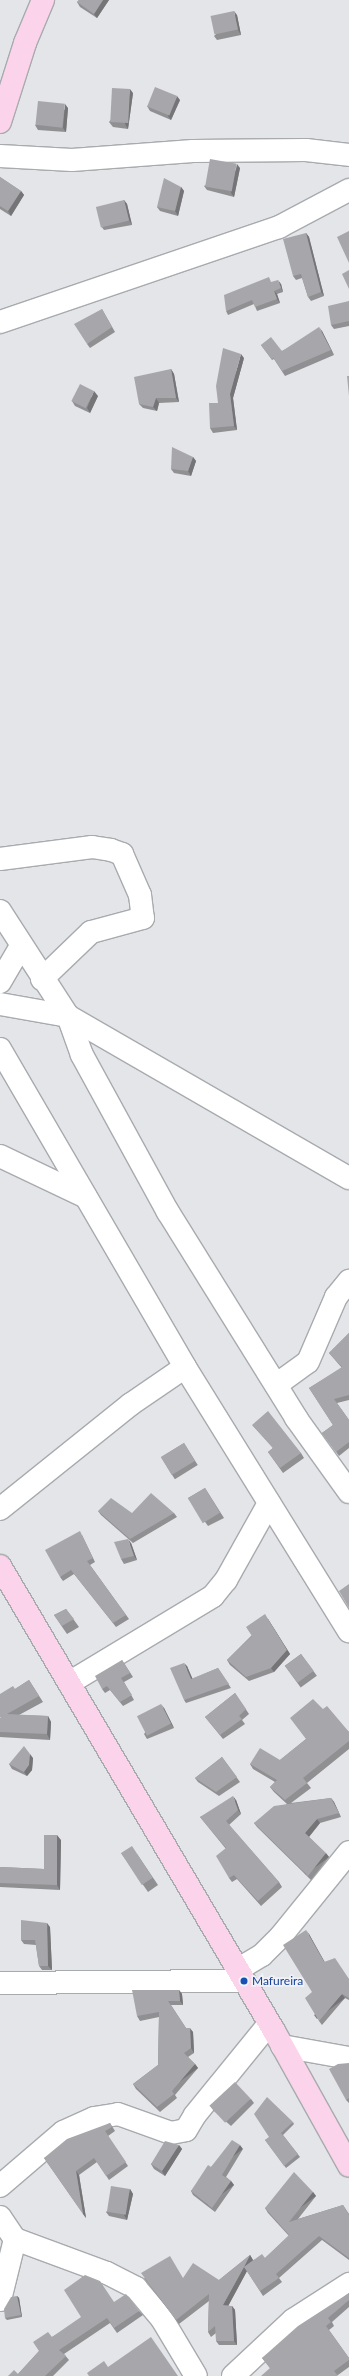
<!DOCTYPE html>
<html>
<head>
<meta charset="utf-8">
<style>
	body { margin:0 }
	#map { position:relative; width:349px; height:2376px; overflow:hidden; background:#e3e5e9; font-family:Lato,sans-serif }
	div>[style] { position:absolute }
	[style*='--x'] { left:calc(var(--x)*1px); top:calc(var(--y)*1px); width:calc(var(--w)*1px); rotate:calc(var(--a)*1deg) }
	.roads { filter:drop-shadow(1px 0 #a8abae) drop-shadow(-1px 0 #a8abae) drop-shadow(0 1px #a8abae) drop-shadow(0 -1px #a8abae) }
	.minor>* { height:22px; margin:-11px; padding:0 11px; transform-origin:11px; border-radius:11px; background:#fff }
	.major>* { height:22px; margin:-11px; padding:0 11px; transform-origin:11px; border-radius:11px; background:#fbd4ec }
	.wall>* { inset:0; background:#909093; transform-origin:0 0 }
	.shaded-wall>* { inset:0; background:#757578; transform-origin:0 0 }
	.building>* { inset:0; background:#a7a7ab; transform-origin:0 0 }
	.dots>* { width:11px; height:11px; translate:-50% -50%; box-sizing:border-box; border:2px solid #f0f2f7; border-radius:50% }
	span { translate:-50% -50%; white-space:nowrap; text-align:center; line-height:1.15; -webkit-text-stroke:3.5px #f0f2f7; paint-order:stroke }
	.transit-label { font-size:12px; color:#164399 }
	.left { translate:0 -50%; text-align:left }
</style>
</head>
<body>
<div id="map">
	<div class="roads">
		<div class="minor">
			<div style="--x:0;--y:156;--w:72;--a:3.2"></div>
			<div style="--x:72;--y:160;--w:121;--a:-4.3"></div>
			<div style="--x:193;--y:151;--w:113;--a:-0.5"></div>
			<div style="--x:306;--y:150;--w:43;--a:6.6"></div>
			<div style="--x:0;--y:322;--w:295;--a:-18.8"></div>
			<div style="--x:279;--y:227;--w:79;--a:-27.9"></div>
			<div style="--x:0;--y:859;--w:93;--a:-7.4"></div>
			<div style="--x:92;--y:847;--w:19;--a:9"></div>
			<div style="--x:111;--y:850;--w:12;--a:20"></div>
			<div style="--x:122;--y:854;--w:45;--a:66.3"></div>
			<div style="--x:140;--y:895;--w:23;--a:83"></div>
			<div style="--x:143;--y:918;--w:54;--a:164.9"></div>
			<div style="--x:91;--y:932;--w:68;--a:136.2"></div>
			<div style="--x:0;--y:911;--w:125;--a:57.1"></div>
			<div style="--x:68;--y:1016;--w:324;--a:30"></div>
			<div style="--x:0;--y:982;--w:42;--a:-59.7"></div>
			<div style="--x:0;--y:1004;--w:69;--a:10"></div>
			<div style="--x:68;--y:1016;--w:41;--a:70.3"></div>
			<div style="--x:82;--y:1055;--w:179;--a:61.3"></div>
			<div style="--x:168;--y:1212;--w:243;--a:58.1"></div>
			<div style="--x:296;--y:1418;--w:91;--a:54.4"></div>
			<div style="--x:0;--y:1049;--w:368;--a:59.8"></div>
			<div style="--x:185;--y:1367;--w:311;--a:58.2"></div>
			<div style="--x:0;--y:1156;--w:95;--a:25.5"></div>
			<div style="--x:276;--y:1385;--w:39;--a:-36"></div>
			<div style="--x:308;--y:1362;--w:71;--a:-66.7"></div>
			<div style="--x:336;--y:1297;--w:21;--a:-51"></div>
			<div style="--x:0;--y:1509;--w:168;--a:-38.7"></div>
			<div style="--x:131;--y:1404;--w:65;--a:-34.4"></div>
			<div style="--x:69;--y:1683;--w:168;--a:-31.1"></div>
			<div style="--x:213;--y:1596;--w:21;--a:-51"></div>
			<div style="--x:226;--y:1580;--w:88;--a:-60.8"></div>
			<div style="--x:237;--y:1970;--w:29;--a:-31"></div>
			<div style="--x:262;--y:1955;--w:27;--a:-45"></div>
			<div style="--x:281;--y:1936;--w:108;--a:-51"></div>
			<div style="--x:0;--y:1983;--w:244;--a:-0.5"></div>
			<div style="--x:282;--y:2046;--w:68;--a:10.2"></div>
			<div style="--x:0;--y:2186;--w:83;--a:-40.6"></div>
			<div style="--x:63;--y:2132;--w:34;--a:-24"></div>
			<div style="--x:94;--y:2118;--w:24;--a:-9"></div>
			<div style="--x:118;--y:2114;--w:56;--a:19.7"></div>
			<div style="--x:171;--y:2133;--w:15;--a:-11"></div>
			<div style="--x:186;--y:2130;--w:17;--a:-59"></div>
			<div style="--x:195;--y:2115;--w:117;--a:-50.9"></div>
			<div style="--x:0;--y:2217;--w:27;--a:56"></div>
			<div style="--x:15;--y:2239;--w:98;--a:20.3"></div>
			<div style="--x:107;--y:2273;--w:33;--a:27"></div>
			<div style="--x:136;--y:2288;--w:40;--a:50"></div>
			<div style="--x:162;--y:2319;--w:66;--a:59.2"></div>
			<div style="--x:0;--y:2300;--w:63;--a:-76.2"></div>
			<div style="--x:233;--y:2376;--w:82;--a:-43"></div>
			<div style="--x:293;--y:2320;--w:67;--a:-32.7"></div>
		</div>
		<div class="major">
			<div style="--x:0;--y:122;--w:83;--a:-72.4"></div>
			<div style="--x:25;--y:43;--w:47;--a:-67.3"></div>
			<div style="--x:0;--y:1566;--w:540;--a:59.49"></div>
			<div style="--x:274;--y:2031;--w:154;--a:60.9"></div>
		</div>
	</div>
	<div class="wall">
		<div style="clip-path:polygon(79px 0,109px 0,97px 18px,80px 7px,77px 2px)"></div>
		<div style="clip-path:polygon(237px 15px,241px 35px,217px 40px,214px 36px)"></div>
		<div style="clip-path:polygon(133px 93px,128px 129px,113px 127px,109px 122px)"></div>
		<div style="clip-path:polygon(180px 100px,171px 120px,150px 111px,147px 106px)"></div>
		<div style="clip-path:polygon(68px 108px,66px 132px,38px 130px,35px 125px)"></div>
		<div style="clip-path:polygon(240px 168px,234px 197px,207px 190px,204px 186px)"></div>
		<div style="clip-path:polygon(0 177px,21px 191px,24px 195px,11px 216px,0 209px)"></div>
		<div style="clip-path:polygon(181px 187px,184px 191px,178px 216px,160px 211px,157px 207px)"></div>
		<div style="clip-path:polygon(124px 200px,127px 204px,132px 225px,104px 230px,101px 226px)"></div>
		<div style="clip-path:polygon(306px 233px,309px 237px,324px 296px,311px 301px,308px 297px,302px 278px,296px 280px,293px 276px)"></div>
		<div style="clip-path:polygon(272px 282px,281px 284px,283px 292px,277px 294px,280px 303px,257px 311px,254px 304px,228px 315px,226px 311px)"></div>
		<div style="clip-path:polygon(349px 301px,349px 326px,334px 329px,331px 325px)"></div>
		<div style="clip-path:polygon(102px 309px,115px 332px,90px 348px,87px 344px)"></div>
		<div style="clip-path:polygon(322px 331px,334px 355px,285px 376px,274px 359px,272px 360px,261px 345px,282px 351px)"></div>
		<div style="clip-path:polygon(244px 358px,233px 398px,237px 430px,213px 433px,210px 428px,218px 403px)"></div>
		<div style="clip-path:polygon(171px 369px,174px 374px,179px 402px,159px 403px,157px 411px,143px 408px,139px 404px)"></div>
		<div style="clip-path:polygon(98px 396px,90px 413px,75px 406px,72px 401px)"></div>
		<div style="clip-path:polygon(193px 457px,196px 461px,191px 476px,174px 473px,171px 469px)"></div>
		<div style="clip-path:polygon(349px 1333px,349px 1400px,337px 1403px,349px 1420px,349px 1448px,339px 1456px,322px 1433px,333px 1425px,309px 1388px,342px 1368px,329px 1353px)"></div>
		<div style="clip-path:polygon(252px 1425px,301px 1453px,304px 1458px,283px 1473px,268px 1452px,273px 1448px,256px 1429px)"></div>
		<div style="left:184px;top:1443px;width:26px;height:27px;rotate:58deg"></div>
		<div style="clip-path:polygon(205px 1488px,224px 1518px,208px 1526px,188px 1498px)"></div>
		<div style="clip-path:polygon(98px 1511px,132px 1513px,174px 1513px,177px 1517px,133px 1543px,101px 1515px)"></div>
		<div style="clip-path:polygon(82px 1535px,95px 1562px,90px 1565px,129px 1619px,116px 1627px,74px 1574px,63px 1581px,60px 1577px)"></div>
		<div style="clip-path:polygon(131px 1543px,137px 1560px,124px 1564px,121px 1559px)"></div>
		<div style="clip-path:polygon(66px 1609px,79px 1627px,67px 1634px,54px 1615px)"></div>
		<div style="clip-path:polygon(268px 1619px,290px 1654px,274px 1672px,249px 1681px,230px 1665px,227px 1660px)"></div>
		<div style="left:301px;top:1654px;width:27px;height:20px;rotate:54deg"></div>
		<div style="clip-path:polygon(122px 1660px,133px 1677px,124px 1682px,134px 1700px,123px 1706px,110px 1690px,105px 1693px,102px 1689px)"></div>
		<div style="clip-path:polygon(187px 1666px,192px 1679px,218px 1668px,231px 1688px,186px 1703px,184px 1700px)"></div>
		<div style="clip-path:polygon(29px 1680px,43px 1702px,19px 1715px,48px 1716px,51px 1722px,50px 1740px,0 1737px,0 1718px,1px 1718px,15px 1689px)"></div>
		<div style="clip-path:polygon(235px 1693px,249px 1714px,242px 1720px,245px 1724px,223px 1739px,205px 1717px)"></div>
		<div style="clip-path:polygon(164px 1708px,174px 1728px,147px 1739px,144px 1734px)"></div>
		<div style="clip-path:polygon(323px 1709px,349px 1732px,349px 1749px,307px 1783px,311px 1788px,291px 1803px,331px 1798px,334px 1802px,341px 1817px,320px 1823px,309px 1837px,329px 1857px,311px 1880px,257px 1827px,254px 1823px,287px 1804px,274px 1792px,270px 1787px,275px 1782px,253px 1769px,250px 1764px,280px 1760px,306px 1739px)"></div>
		<div style="clip-path:polygon(222px 1757px,240px 1782px,219px 1796px,198px 1782px,195px 1778px)"></div>
		<div style="clip-path:polygon(33px 1758px,32px 1770px,27px 1776px,12px 1769px,9px 1764px)"></div>
		<div style="clip-path:polygon(236px 1800px,241px 1814px,229px 1825px,279px 1882px,282px 1887px,261px 1906px,237px 1879px,232px 1882px,229px 1878px,226px 1849px,200px 1817px)"></div>
		<div style="clip-path:polygon(61px 1840px,60px 1890px,0 1887px,0 1867px,44px 1869px)"></div>
		<div style="clip-path:polygon(121px 1853px,137px 1854px,158px 1885px,148px 1892px)"></div>
		<div style="clip-path:polygon(50px 1927px,52px 1970px,42px 1970px,39px 1966px,36px 1945px,24px 1944px,21px 1940px)"></div>
		<div style="clip-path:polygon(309px 1934px,324px 1962px,349px 1979px,349px 2000px,345px 1998px,322px 2025px,319px 2021px,312px 1992px)"></div>
		<div style="clip-path:polygon(179px 1990px,182px 1994px,183px 2005px,171px 2005px,186px 2028px,193px 2032px,194px 2053px,188px 2057px,195px 2064px,198px 2068px,175px 2095px,177px 2098px,160px 2112px,136px 2089px,133px 2084px,158px 2065px,159px 2017px,140px 2021px,137px 2016px)"></div>
		<div style="clip-path:polygon(349px 2063px,349px 2103px,346px 2100px)"></div>
		<div style="clip-path:polygon(251px 2099px,254px 2103px,231px 2126px,214px 2111px,211px 2107px)"></div>
		<div style="clip-path:polygon(293px 2122px,294px 2124px,283px 2135px,300px 2157px,286px 2168px,265px 2140px)"></div>
		<div style="clip-path:polygon(110px 2123px,115px 2131px,108px 2136px,128px 2166px,109px 2180px,97px 2162px,79px 2175px,86px 2218px,44px 2158px)"></div>
		<div style="clip-path:polygon(179px 2145px,182px 2149px,165px 2176px,154px 2169px,151px 2164px)"></div>
		<div style="clip-path:polygon(243px 2149px,226px 2177px,231px 2181px,234px 2185px,215px 2212px,193px 2195px,191px 2191px,211px 2167px)"></div>
		<div style="clip-path:polygon(130px 2189px,133px 2194px,127px 2220px,109px 2216px,106px 2212px)"></div>
		<div style="clip-path:polygon(313px 2192px,316px 2196px,298px 2219px,343px 2205px,349px 2214px,349px 2260px,322px 2240px,279px 2278px,282px 2282px,263px 2296px,247px 2271px,228px 2306px,232px 2306px,235px 2310px,237px 2345px,219px 2345px,216px 2341px,216px 2333px,211px 2337px,208px 2332px,209px 2301px,179px 2324px,144px 2278px,184px 2278px,219px 2280px,250px 2255px,253px 2260px,265px 2258px,289px 2236px,268px 2213px,265px 2208px)"></div>
		<div style="clip-path:polygon(349px 2293px,349px 2307px,332px 2322px,334px 2326px,329px 2330px,349px 2358px,349px 2367px,338px 2375px,270px 2368px,262px 2358px)"></div>
		<div style="clip-path:polygon(17px 2296px,19px 2298px,22px 2317px,7px 2320px,5px 2318px)"></div>
		<div style="clip-path:polygon(114px 2302px,139px 2311px,143px 2315px,117px 2333px,110px 2323px,64px 2354px,69px 2360px,53px 2376px,8px 2376px,18px 2374px,52px 2337px)"></div>
	</div>
	<div class="shaded-wall">
		<div style="clip-path:polygon(103px 0,109px 0,97px 18px,94px 14px)"></div>
		<div style="clip-path:polygon(234px 11px,237px 15px,241px 35px,238px 30px)"></div>
		<div style="clip-path:polygon(130px 89px,133px 93px,128px 129px,125px 124px)"></div>
		<div style="clip-path:polygon(177px 96px,180px 100px,171px 120px,168px 116px)"></div>
		<div style="clip-path:polygon(65px 104px,68px 108px,66px 132px,63px 128px)"></div>
		<div style="clip-path:polygon(237px 164px,240px 168px,234px 197px,231px 193px)"></div>
		<div style="clip-path:polygon(181px 187px,184px 191px,178px 216px,175px 211px)"></div>
		<div style="clip-path:polygon(21px 191px,24px 195px,11px 216px,8px 211px)"></div>
		<div style="clip-path:polygon(124px 200px,127px 204px,132px 225px,129px 220px)"></div>
		<div style="clip-path:polygon(306px 233px,309px 237px,324px 296px,321px 292px)"></div>
		<div style="clip-path:polygon(278px 280px,281px 284px,283px 292px,281px 288px)"></div>
		<div style="clip-path:polygon(274px 291px,277px 294px,280px 303px,277px 299px)"></div>
		<div style="clip-path:polygon(319px 327px,322px 331px,334px 355px,331px 350px)"></div>
		<div style="clip-path:polygon(241px 354px,244px 358px,233px 398px,237px 430px,234px 426px,230px 394px)"></div>
		<div style="clip-path:polygon(171px 369px,174px 374px,179px 402px,176px 398px)"></div>
		<div style="clip-path:polygon(94px 391px,98px 396px,90px 413px,87px 408px)"></div>
		<div style="clip-path:polygon(156px 398px,159px 403px,157px 411px,153px 407px)"></div>
		<div style="clip-path:polygon(193px 457px,196px 461px,191px 476px,188px 471px)"></div>
		<div style="clip-path:polygon(128px 1539px,131px 1543px,137px 1560px,134px 1556px)"></div>
		<div style="clip-path:polygon(268px 1619px,290px 1654px,274px 1672px,271px 1668px)"></div>
		<div style="clip-path:polygon(184px 1663px,187px 1666px,194px 1682px,191px 1679px)"></div>
		<div style="clip-path:polygon(161px 1704px,164px 1708px,174px 1728px,171px 1724px)"></div>
		<div style="clip-path:polygon(48px 1716px,51px 1722px,50px 1740px,47px 1734px)"></div>
		<div style="clip-path:polygon(30px 1754px,33px 1758px,32px 1770px,27px 1776px,24px 1772px)"></div>
		<div style="clip-path:polygon(233px 1796px,236px 1800px,241px 1814px,238px 1810px)"></div>
		<div style="clip-path:polygon(331px 1798px,334px 1802px,341px 1817px,339px 1813px)"></div>
		<div style="clip-path:polygon(317px 1819px,320px 1823px,308px 1838px,305px 1833px)"></div>
		<div style="clip-path:polygon(57px 1835px,61px 1840px,60px 1890px,57px 1885px)"></div>
		<div style="left:326px;top:1853px;width:5px;height:29px;rotate:53deg"></div>
		<div style="clip-path:polygon(47px 1923px,50px 1927px,52px 1970px,48px 1966px)"></div>
		<div style="clip-path:polygon(306px 1930px,309px 1934px,327px 1966px,324px 1962px)"></div>
		<div style="clip-path:polygon(179px 1990px,182px 1994px,183px 2005px,180px 2001px)"></div>
		<div style="left:342px;top:1994px;width:5px;height:35px;rotate:53deg"></div>
		<div style="clip-path:polygon(190px 2028px,193px 2032px,194px 2053px,191px 2048px)"></div>
		<div style="left:195px;top:2064px;width:5px;height:35px;rotate:53deg"></div>
		<div style="clip-path:polygon(179px 2145px,182px 2149px,165px 2176px,162px 2171px)"></div>
		<div style="left:240px;top:2145px;width:5px;height:35px;rotate:53deg"></div>
		<div style="clip-path:polygon(76px 2171px,79px 2175px,86px 2218px,83px 2214px)"></div>
		<div style="left:231px;top:2181px;width:5px;height:33px;rotate:53deg"></div>
		<div style="clip-path:polygon(130px 2189px,133px 2194px,127px 2220px,124px 2215px)"></div>
		<div style="left:313px;top:2192px;width:5px;height:38px;rotate:53deg"></div>
		<div style="clip-path:polygon(250px 2255px,253px 2260px,244px 2267px)"></div>
		<div style="clip-path:polygon(244px 2267px,247px 2271px,226px 2310px,223px 2305px)"></div>
		<div style="clip-path:polygon(17px 2296px,19px 2298px,22px 2317px,21px 2315px)"></div>
		<div style="clip-path:polygon(232px 2306px,235px 2310px,237px 2345px,234px 2341px)"></div>
	</div>
	<div class="building">
		<div style="clip-path:polygon(79px 0,103px 0,94px 14px,77px 2px)"></div>
		<div style="left:234px;top:11px;width:19px;height:24px;rotate:78deg"></div>
		<div style="left:155px;top:87px;width:24px;height:21px;rotate:22deg"></div>
		<div style="left:112px;top:88px;width:18px;height:34px;rotate:3deg"></div>
		<div style="left:38px;top:101px;width:27px;height:24px;rotate:6deg"></div>
		<div style="left:210px;top:159px;width:27px;height:28px;rotate:10deg"></div>
		<div style="clip-path:polygon(0 177px,21px 191px,8px 211px,0 206px)"></div>
		<div style="clip-path:polygon(164px 178px,181px 187px,175px 211px,157px 207px)"></div>
		<div style="left:124px;top:200px;width:21px;height:29px;rotate:76deg"></div>
		<div style="clip-path:polygon(349px 231px,349px 263px,337px 237px)"></div>
		<div style="clip-path:polygon(306px 233px,321px 292px,308px 297px,301px 274px,293px 276px,283px 239px)"></div>
		<div style="clip-path:polygon(349px 270px,349px 289px,342px 274px)"></div>
		<div style="clip-path:polygon(269px 277px,271px 282px,278px 280px,281px 288px,274px 291px,277px 299px,255px 307px,252px 300px,226px 311px,224px 295px)"></div>
		<div style="clip-path:polygon(349px 301px,349px 321px,331px 325px,328px 306px)"></div>
		<div style="clip-path:polygon(102px 309px,112px 327px,87px 344px,74px 324px)"></div>
		<div style="clip-path:polygon(319px 327px,331px 350px,282px 371px,273px 357px)"></div>
		<div style="left:271px;top:337px;width:18px;height:13px;rotate:52deg"></div>
		<div style="clip-path:polygon(223px 348px,241px 354px,230px 394px,234px 426px,210px 428px,209px 403px,218px 403px,216px 386px)"></div>
		<div style="clip-path:polygon(171px 369px,176px 398px,156px 398px,153px 407px,139px 404px,134px 377px)"></div>
		<div style="clip-path:polygon(347px 376px,349px 376px,349px 396px)"></div>
		<div style="left:80px;top:384px;width:16px;height:19px;rotate:27deg"></div>
		<div style="clip-path:polygon(172px 447px,193px 457px,188px 471px,171px 469px)"></div>
		<div style="clip-path:polygon(349px 1333px,349px 1395px,334px 1399px,349px 1420px,349px 1442px,336px 1452px,322px 1433px,333px 1425px,309px 1388px,342px 1367px,329px 1353px)"></div>
		<div style="clip-path:polygon(268px 1411px,301px 1453px,280px 1468px,268px 1452px,273px 1448px,252px 1425px)"></div>
		<div style="left:184px;top:1443px;width:21px;height:27px;rotate:59deg"></div>
		<div style="left:205px;top:1488px;width:29px;height:20px;rotate:59deg"></div>
		<div style="clip-path:polygon(151px 1493px,174px 1513px,130px 1539px,98px 1511px,111px 1498px,132px 1513px)"></div>
		<div style="clip-path:polygon(80px 1531px,93px 1558px,87px 1561px,126px 1615px,113px 1623px,71px 1570px,60px 1577px,45px 1550px)"></div>
		<div style="clip-path:polygon(128px 1539px,134px 1556px,121px 1559px,114px 1542px)"></div>
		<div style="clip-path:polygon(349px 1584px,349px 1608px,339px 1591px)"></div>
		<div style="clip-path:polygon(66px 1609px,74px 1619px,62px 1626px,54px 1615px)"></div>
		<div style="clip-path:polygon(265px 1614px,287px 1650px,271px 1668px,246px 1677px,227px 1660px,252px 1636px,246px 1627px)"></div>
		<div style="left:301px;top:1654px;width:21px;height:20px;rotate:53deg"></div>
		<div style="clip-path:polygon(122px 1660px,130px 1673px,121px 1678px,132px 1695px,120px 1702px,107px 1686px,102px 1689px,95px 1676px)"></div>
		<div style="clip-path:polygon(184px 1663px,191px 1679px,218px 1668px,229px 1684px,184px 1700px,170px 1668px)"></div>
		<div style="clip-path:polygon(29px 1680px,39px 1696px,7px 1714px,48px 1716px,47px 1734px,0 1732px,0 1718px,1px 1718px,0 1717px,0 1694px,13px 1686px,15px 1689px)"></div>
		<div style="clip-path:polygon(235px 1693px,246px 1709px,239px 1716px,242px 1719px,220px 1735px,205px 1717px)"></div>
		<div style="clip-path:polygon(313px 1699px,323px 1709px,327px 1706px,349px 1732px,349px 1741px,303px 1778px,307px 1783px,285px 1800px,270px 1787px,277px 1780px,250px 1764px,260px 1748px,280px 1760px,306px 1739px,290px 1718px)"></div>
		<div style="left:161px;top:1704px;width:22px;height:27px;rotate:63deg"></div>
		<div style="clip-path:polygon(24px 1746px,30px 1754px,29px 1765px,24px 1772px,9px 1764px)"></div>
		<div style="clip-path:polygon(222px 1757px,237px 1777px,216px 1792px,195px 1778px)"></div>
		<div style="clip-path:polygon(233px 1796px,238px 1810px,226px 1821px,279px 1882px,258px 1901px,234px 1875px,229px 1878px,216px 1856px,226px 1848px,200px 1817px)"></div>
		<div style="clip-path:polygon(331px 1798px,339px 1813px,317px 1819px,305px 1833px,326px 1853px,308px 1876px,254px 1823px,274px 1806px)"></div>
		<div style="clip-path:polygon(44px 1835px,57px 1835px,57px 1885px,0 1883px,0 1867px,44px 1869px)"></div>
		<div style="left:132px;top:1846px;width:38px;height:13px;rotate:57deg"></div>
		<div style="clip-path:polygon(21px 1920px,47px 1923px,48px 1966px,39px 1966px,35px 1940px,21px 1940px)"></div>
		<div style="clip-path:polygon(306px 1930px,324px 1962px,335px 1958px,349px 1979px,349px 1998px,342px 1994px,319px 2021px,305px 1998px,312px 1992px,283px 1945px)"></div>
		<div style="clip-path:polygon(132px 1990px,179px 1990px,180px 2001px,168px 2001px,186px 2028px,190px 2028px,191px 2048px,184px 2053px,195px 2064px,172px 2091px,174px 2094px,157px 2107px,133px 2084px,158px 2065px,159px 2012px,137px 2016px)"></div>
		<div style="clip-path:polygon(349px 2063px,349px 2098px,346px 2100px,329px 2069px,338px 2064px)"></div>
		<div style="left:235px;top:2082px;width:23px;height:35px;rotate:47deg"></div>
		<div style="clip-path:polygon(267px 2097px,293px 2122px,281px 2133px,298px 2154px,284px 2166px,265px 2140px,269px 2137px,254px 2114px)"></div>
		<div style="clip-path:polygon(110px 2123px,112px 2127px,105px 2131px,126px 2162px,106px 2176px,94px 2158px,76px 2171px,83px 2214px,44px 2158px,67px 2139px)"></div>
		<div style="clip-path:polygon(232px 2140px,240px 2145px,222px 2175px,231px 2181px,212px 2208px,191px 2191px,208px 2165px,211px 2167px)"></div>
		<div style="clip-path:polygon(165px 2141px,179px 2145px,162px 2171px,151px 2164px)"></div>
		<div style="clip-path:polygon(294px 2172px,313px 2192px,289px 2222px,343px 2205px,349px 2215px,349px 2258px,319px 2236px,276px 2274px,279px 2278px,260px 2291px,244px 2267px,223px 2305px,232px 2306px,234px 2341px,216px 2341px,215px 2326px,208px 2332px,209px 2294px,176px 2320px,141px 2273px,170px 2256px,183px 2278px,193px 2263px,219px 2280px,250px 2255px,244px 2267px,262px 2254px,265px 2258px,289px 2235px,265px 2208px)"></div>
		<div style="left:111px;top:2186px;width:19px;height:26px;rotate:9deg"></div>
		<div style="clip-path:polygon(85px 2275px,100px 2281px,114px 2302px,126px 2294px,139px 2311px,114px 2328px,107px 2318px,59px 2350px,66px 2356px,45px 2376px,8px 2376px,14px 2370px,18px 2374px,39px 2351px,33px 2342px,48px 2332px,52px 2337px,81px 2317px,64px 2290px)"></div>
		<div style="clip-path:polygon(349px 2293px,349px 2300px,328px 2318px,331px 2322px,326px 2326px,349px 2358px,349px 2360px,334px 2371px,338px 2376px,261px 2376px,270px 2368px,262px 2358px,298px 2326px)"></div>
		<div style="clip-path:polygon(17px 2296px,21px 2315px,5px 2318px,4px 2309px,11px 2297px)"></div>
		<div style="clip-path:polygon(151px 2337px,178px 2376px,89px 2376px,87px 2373px,104px 2361px,108px 2367px)"></div>
	</div>
	<div class="dots">
		<div style="left:244px;top:1981px;background:#1a4fb4"></div>
	</div>
	<div class="transit-label">
		<span class="left" style="left:252px;top:1981px">Mafureira</span>
	</div>
</div>
</body>
</html>
